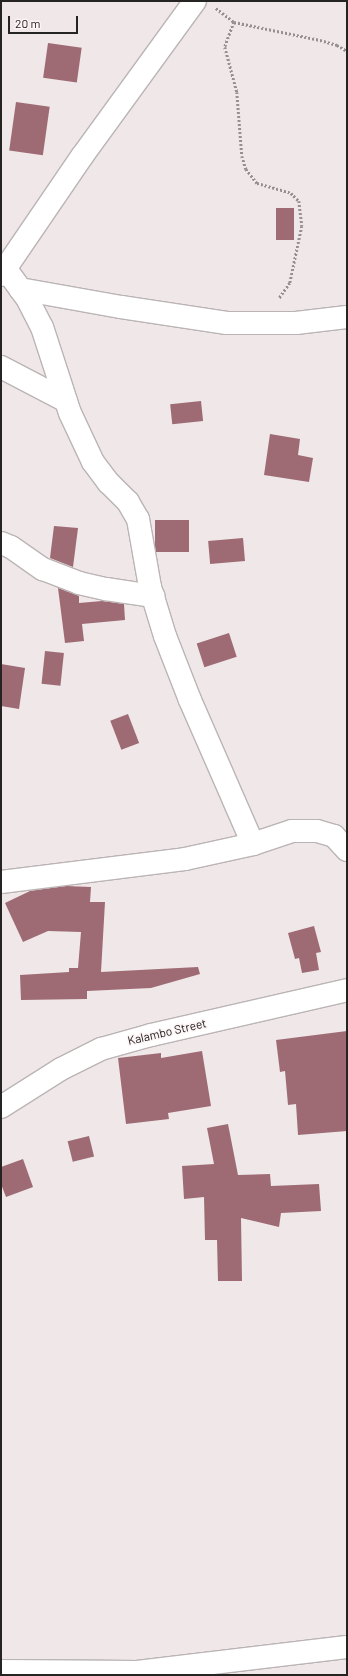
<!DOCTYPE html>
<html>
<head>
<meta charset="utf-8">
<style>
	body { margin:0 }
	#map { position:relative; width:348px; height:1676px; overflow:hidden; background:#efe7e8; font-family:Barlow,sans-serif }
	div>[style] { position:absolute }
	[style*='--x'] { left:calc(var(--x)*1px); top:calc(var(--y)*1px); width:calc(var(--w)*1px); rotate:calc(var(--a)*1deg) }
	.building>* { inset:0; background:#9e6b74; transform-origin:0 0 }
	.path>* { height:2.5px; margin-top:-1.25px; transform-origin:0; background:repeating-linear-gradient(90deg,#969091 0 2px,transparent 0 4px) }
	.roads { filter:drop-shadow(1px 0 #bbb4b5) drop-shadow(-1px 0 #bbb4b5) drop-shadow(0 1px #bbb4b5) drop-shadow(0 -1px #bbb4b5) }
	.minor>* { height:22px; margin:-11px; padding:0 11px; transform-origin:11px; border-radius:11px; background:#fff }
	span { translate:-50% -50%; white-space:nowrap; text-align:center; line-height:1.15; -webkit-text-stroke:3px #fcf4f5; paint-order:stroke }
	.street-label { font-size:12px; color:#262323 }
	.frame { position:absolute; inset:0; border:2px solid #262323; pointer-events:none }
	.scale { position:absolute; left:8px; top:16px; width:70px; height:18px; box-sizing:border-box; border:2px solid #262323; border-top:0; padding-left:5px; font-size:12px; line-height:14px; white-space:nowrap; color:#262323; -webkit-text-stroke:3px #fcf4f5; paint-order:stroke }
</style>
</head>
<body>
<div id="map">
	<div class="building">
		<div style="left:48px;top:43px;width:34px;height:35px;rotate:8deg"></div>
		<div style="left:16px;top:102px;width:34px;height:49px;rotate:8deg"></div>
		<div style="left:276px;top:208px;width:18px;height:32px"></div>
		<div style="left:201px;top:401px;width:20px;height:31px;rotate:84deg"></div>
		<div style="clip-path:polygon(270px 434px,300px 439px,298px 455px,313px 458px,309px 482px,264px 475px)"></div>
		<div style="left:155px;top:520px;width:34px;height:32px"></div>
		<div style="clip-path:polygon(54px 526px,78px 528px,73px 567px,50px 558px)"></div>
		<div style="left:243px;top:538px;width:23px;height:35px;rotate:85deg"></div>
		<div style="clip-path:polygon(58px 588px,79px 596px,79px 603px,102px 601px,124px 604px,125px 620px,82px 624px,84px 641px,65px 643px)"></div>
		<div style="left:229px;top:633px;width:25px;height:34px;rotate:72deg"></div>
		<div style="left:45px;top:651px;width:19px;height:33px;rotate:6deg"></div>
		<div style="clip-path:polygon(1px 664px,25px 668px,19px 709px,1px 706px)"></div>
		<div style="left:128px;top:714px;width:31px;height:19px;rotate:69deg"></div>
		<div style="clip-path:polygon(66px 886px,91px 887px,90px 902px,105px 902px,101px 972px,198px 967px,200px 974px,151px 988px,87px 991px,87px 999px,21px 1000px,20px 975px,69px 972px,69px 968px,78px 968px,81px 932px,48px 931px,23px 942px,5px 903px,30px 891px)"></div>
		<div style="clip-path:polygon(314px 926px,321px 952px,316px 953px,319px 970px,302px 973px,299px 958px,295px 959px,288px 933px)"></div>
		<div style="clip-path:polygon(347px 1031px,347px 1131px,298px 1135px,296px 1104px,288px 1105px,285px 1071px,280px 1072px,276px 1040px)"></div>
		<div style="clip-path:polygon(202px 1051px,211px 1106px,168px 1113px,169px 1119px,126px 1124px,118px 1058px,161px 1053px,161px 1058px)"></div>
		<div style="clip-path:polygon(228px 1124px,238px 1175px,270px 1174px,271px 1186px,319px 1184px,321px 1211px,281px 1213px,279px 1227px,241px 1218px,242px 1281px,218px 1281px,217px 1240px,205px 1240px,204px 1197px,184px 1199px,182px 1166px,214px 1164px,207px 1128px)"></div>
		<div style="left:89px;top:1136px;width:21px;height:22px;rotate:76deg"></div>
		<div style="clip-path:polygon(23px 1159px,33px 1187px,6px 1197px,1px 1184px,1px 1167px)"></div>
	</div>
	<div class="path">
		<div style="--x:216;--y:8;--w:23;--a:38"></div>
		<div style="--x:234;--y:22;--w:88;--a:11.8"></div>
		<div style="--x:320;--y:40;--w:18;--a:16"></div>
		<div style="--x:337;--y:45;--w:12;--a:31"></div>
		<div style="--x:234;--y:22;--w:27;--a:110"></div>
		<div style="--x:225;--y:47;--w:47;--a:75.1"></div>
		<div style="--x:237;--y:92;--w:64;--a:85.5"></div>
		<div style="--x:242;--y:156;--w:14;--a:73"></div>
		<div style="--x:246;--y:169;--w:18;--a:52"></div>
		<div style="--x:257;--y:183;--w:35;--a:16"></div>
		<div style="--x:291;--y:193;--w:11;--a:45"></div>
		<div style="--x:299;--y:201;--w:25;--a:83"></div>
		<div style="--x:302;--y:226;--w:58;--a:101.9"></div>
		<div style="--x:290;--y:283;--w:19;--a:125"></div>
	</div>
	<div class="roads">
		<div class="minor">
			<div style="--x:5;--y:268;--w:39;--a:54"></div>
			<div style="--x:28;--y:300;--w:30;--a:63"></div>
			<div style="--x:42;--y:327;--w:90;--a:72"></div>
			<div style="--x:70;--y:413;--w:54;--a:64.9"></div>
			<div style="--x:93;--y:462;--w:26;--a:53"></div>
			<div style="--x:109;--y:483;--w:27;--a:45"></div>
			<div style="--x:128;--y:502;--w:20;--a:60"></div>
			<div style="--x:138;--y:519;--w:69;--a:80"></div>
			<div style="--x:150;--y:587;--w:51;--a:73"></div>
			<div style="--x:165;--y:636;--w:69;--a:68.7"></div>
			<div style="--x:190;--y:700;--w:157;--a:66.4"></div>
			<div style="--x:1;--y:275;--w:145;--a:-55.7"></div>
			<div style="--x:83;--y:155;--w:190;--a:-54"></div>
			<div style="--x:20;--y:289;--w:103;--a:10.1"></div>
			<div style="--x:121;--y:307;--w:107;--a:8.6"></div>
			<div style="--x:227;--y:323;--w:69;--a:0"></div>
			<div style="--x:296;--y:323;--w:51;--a:-6.7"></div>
			<div style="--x:1;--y:367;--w:73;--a:27.6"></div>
			<div style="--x:1;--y:543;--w:11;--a:22"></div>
			<div style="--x:11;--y:547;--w:39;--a:35"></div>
			<div style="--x:43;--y:569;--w:39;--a:21"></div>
			<div style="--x:79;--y:583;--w:28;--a:13"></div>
			<div style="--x:106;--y:589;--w:48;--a:8.5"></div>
			<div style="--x:1;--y:882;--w:185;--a:-7.1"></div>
			<div style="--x:185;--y:859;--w:70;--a:-12.4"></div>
			<div style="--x:253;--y:844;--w:41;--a:-18.4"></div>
			<div style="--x:292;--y:831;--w:25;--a:0"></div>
			<div style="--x:317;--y:831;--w:18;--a:16"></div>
			<div style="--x:334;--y:836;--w:19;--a:47"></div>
			<div style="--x:1;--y:1107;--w:71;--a:-32.3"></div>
			<div style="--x:61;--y:1069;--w:45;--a:-26.6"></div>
			<div style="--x:101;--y:1049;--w:52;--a:-15.6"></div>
			<div style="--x:151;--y:1035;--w:201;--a:-12.9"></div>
			<div style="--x:1;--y:1671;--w:136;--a:0.4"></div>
			<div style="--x:137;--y:1672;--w:211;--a:-6.8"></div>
		</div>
	</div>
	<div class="street-label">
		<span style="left:167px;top:1032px;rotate:-13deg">Kalambo Street</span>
	</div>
	<div class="frame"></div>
	<div class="scale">20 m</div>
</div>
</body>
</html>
